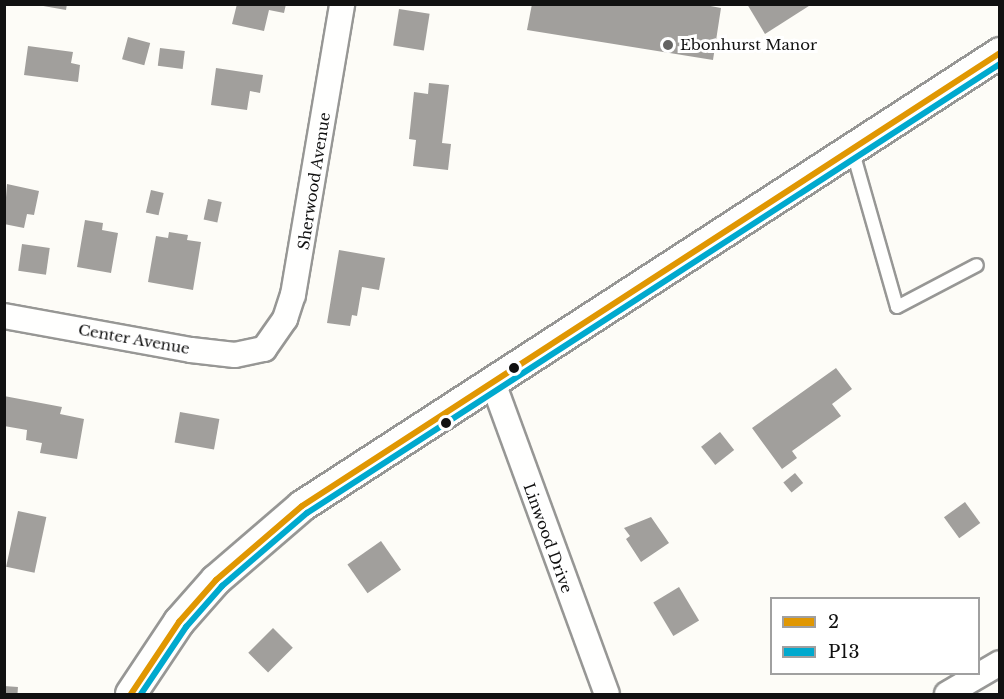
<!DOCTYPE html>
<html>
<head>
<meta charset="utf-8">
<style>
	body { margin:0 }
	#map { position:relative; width:1004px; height:699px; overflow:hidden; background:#fdfcf7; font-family:"Libre Baskerville",serif }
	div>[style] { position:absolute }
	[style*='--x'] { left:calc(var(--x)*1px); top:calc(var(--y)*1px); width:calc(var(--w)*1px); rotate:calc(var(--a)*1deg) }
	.building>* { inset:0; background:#a19f9c; transform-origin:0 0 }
	.roads { filter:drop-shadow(2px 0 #979795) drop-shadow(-2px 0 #979795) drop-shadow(0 2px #979795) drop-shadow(0 -2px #979795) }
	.service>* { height:12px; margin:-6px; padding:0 6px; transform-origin:6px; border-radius:6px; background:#fffffe }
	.minor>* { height:24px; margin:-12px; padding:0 12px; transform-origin:12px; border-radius:12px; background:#fffffe }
	.tertiary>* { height:30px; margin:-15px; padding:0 15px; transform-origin:15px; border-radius:15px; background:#fffffe }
	.bus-1>* { height:6px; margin:-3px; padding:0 3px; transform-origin:3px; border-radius:3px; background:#e09702 }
	.bus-2>* { height:6px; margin:-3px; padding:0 3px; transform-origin:3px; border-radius:3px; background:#00a9ce }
	.dots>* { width:16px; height:16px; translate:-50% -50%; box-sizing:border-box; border:3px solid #fff; border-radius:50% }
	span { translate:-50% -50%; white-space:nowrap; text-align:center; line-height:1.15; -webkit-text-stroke:6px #fff; paint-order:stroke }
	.poi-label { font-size:15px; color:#111 }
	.left { translate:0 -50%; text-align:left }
	.street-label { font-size:15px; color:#111 }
	.frame { position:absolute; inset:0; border:6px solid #111; pointer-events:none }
	.legend { position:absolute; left:770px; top:597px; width:210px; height:78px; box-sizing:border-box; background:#fff; border:2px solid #a0a0a0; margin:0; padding:8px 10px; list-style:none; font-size:18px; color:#111 }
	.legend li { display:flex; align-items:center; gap:12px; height:30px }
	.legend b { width:30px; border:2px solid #a0a0a0 }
</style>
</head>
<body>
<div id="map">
	<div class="building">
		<div style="clip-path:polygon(32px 4px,67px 4px,66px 10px)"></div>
		<div style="clip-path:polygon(237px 4px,286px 4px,284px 13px,269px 10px,264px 31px,232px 24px)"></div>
		<div style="clip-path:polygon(532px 4px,700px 4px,721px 8px,713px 60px,527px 30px)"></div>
		<div style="clip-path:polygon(747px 4px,812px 4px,765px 34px)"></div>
		<div style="left:399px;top:9px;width:31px;height:37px;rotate:9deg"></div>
		<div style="left:128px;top:37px;width:23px;height:23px;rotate:15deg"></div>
		<div style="clip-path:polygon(28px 46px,73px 52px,71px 63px,80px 65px,78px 82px,24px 75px)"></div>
		<div style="left:160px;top:48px;width:25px;height:18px;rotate:7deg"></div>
		<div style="clip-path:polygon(216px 68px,263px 75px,260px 93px,250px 91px,247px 110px,211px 105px)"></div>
		<div style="clip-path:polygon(429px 83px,449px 85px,442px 143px,451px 144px,448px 170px,413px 166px,416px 140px,409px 139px,414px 92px,428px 94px)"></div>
		<div style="clip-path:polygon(7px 184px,39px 191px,34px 215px,27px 214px,24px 228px,4px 224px)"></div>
		<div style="left:151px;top:190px;width:13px;height:23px;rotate:13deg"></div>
		<div style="left:208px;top:199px;width:14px;height:21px;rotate:12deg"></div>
		<div style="clip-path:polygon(85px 220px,103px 223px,102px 230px,118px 233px,111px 273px,77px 267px)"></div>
		<div style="clip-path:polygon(169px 232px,188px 235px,187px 240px,201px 242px,193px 290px,148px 282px,156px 236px,168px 238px)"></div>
		<div style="left:22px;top:244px;width:28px;height:27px;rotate:8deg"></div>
		<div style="clip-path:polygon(339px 250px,385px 258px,379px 290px,362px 287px,357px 316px,352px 315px,350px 326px,327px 323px)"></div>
		<div style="clip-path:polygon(836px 368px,852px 389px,832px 404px,841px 416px,792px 451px,797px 458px,782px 469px,752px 428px)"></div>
		<div style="clip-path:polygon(4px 396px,62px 407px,60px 414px,84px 419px,77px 459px,40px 453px,42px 443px,26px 440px,27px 430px,4px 426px)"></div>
		<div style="left:180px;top:412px;width:40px;height:31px;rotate:10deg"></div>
		<div style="left:720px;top:432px;width:23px;height:24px;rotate:52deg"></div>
		<div style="left:795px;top:473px;width:13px;height:15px;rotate:51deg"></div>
		<div style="left:965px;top:502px;width:26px;height:26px;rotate:54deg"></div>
		<div style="left:18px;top:511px;width:29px;height:57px;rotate:12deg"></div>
		<div style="clip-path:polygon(651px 517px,669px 543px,641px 562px,626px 539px,630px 536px,624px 528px)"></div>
		<div style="left:381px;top:541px;width:35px;height:41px;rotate:55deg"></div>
		<div style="left:679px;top:587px;width:39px;height:30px;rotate:59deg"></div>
		<div style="left:273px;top:628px;width:28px;height:35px;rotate:45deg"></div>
		<div style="left:4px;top:686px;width:14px;height:8px;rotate:4deg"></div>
	</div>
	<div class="roads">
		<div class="service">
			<div style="--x:852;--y:149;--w:164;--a:74.1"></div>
			<div style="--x:897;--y:307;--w:90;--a:-27.7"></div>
		</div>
		<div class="minor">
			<div style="--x:4;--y:316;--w:190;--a:10.3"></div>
			<div style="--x:191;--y:350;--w:44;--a:6.5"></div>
			<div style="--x:235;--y:355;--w:30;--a:-12"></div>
			<div style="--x:264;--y:349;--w:37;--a:-55"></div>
			<div style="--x:285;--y:319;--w:25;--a:-72"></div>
			<div style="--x:293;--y:295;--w:295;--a:-80.4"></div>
			<div style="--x:492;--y:380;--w:334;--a:69.9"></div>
			<div style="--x:947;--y:694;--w:61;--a:-30.3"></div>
		</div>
		<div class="tertiary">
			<div style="--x:131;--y:694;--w:87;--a:-56.3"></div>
			<div style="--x:179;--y:622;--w:56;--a:-48.6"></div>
			<div style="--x:216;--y:580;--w:113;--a:-40.7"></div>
			<div style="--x:302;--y:506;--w:832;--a:-32.98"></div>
		</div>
	</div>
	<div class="bus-1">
		<div style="--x:131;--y:694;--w:87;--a:-56.3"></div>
		<div style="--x:179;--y:622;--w:56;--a:-48.6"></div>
		<div style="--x:216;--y:580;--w:113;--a:-40.7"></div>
		<div style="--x:302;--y:506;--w:832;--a:-32.98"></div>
	</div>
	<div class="bus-2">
		<div style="--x:141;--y:694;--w:81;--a:-56.1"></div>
		<div style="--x:186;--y:627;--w:55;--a:-48.7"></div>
		<div style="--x:222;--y:586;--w:112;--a:-40.7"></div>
		<div style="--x:307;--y:513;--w:826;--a:-32.94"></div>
	</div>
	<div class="dots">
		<div style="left:668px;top:45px;background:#646362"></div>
		<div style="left:514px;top:368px;background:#111"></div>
		<div style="left:446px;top:423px;background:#111"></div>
	</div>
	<div class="poi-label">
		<span class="left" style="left:680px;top:45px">Ebonhurst Manor</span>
	</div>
	<div class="street-label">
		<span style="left:314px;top:181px;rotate:-81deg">Sherwood Avenue</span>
		<span style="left:134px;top:339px;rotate:10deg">Center Avenue</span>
		<span style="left:548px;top:538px;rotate:70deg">Linwood Drive</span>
	</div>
	<div class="frame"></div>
	<ul class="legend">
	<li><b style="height:8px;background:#e09702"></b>2</li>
	<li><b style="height:8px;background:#00a9ce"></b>P13</li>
	</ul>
</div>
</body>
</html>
